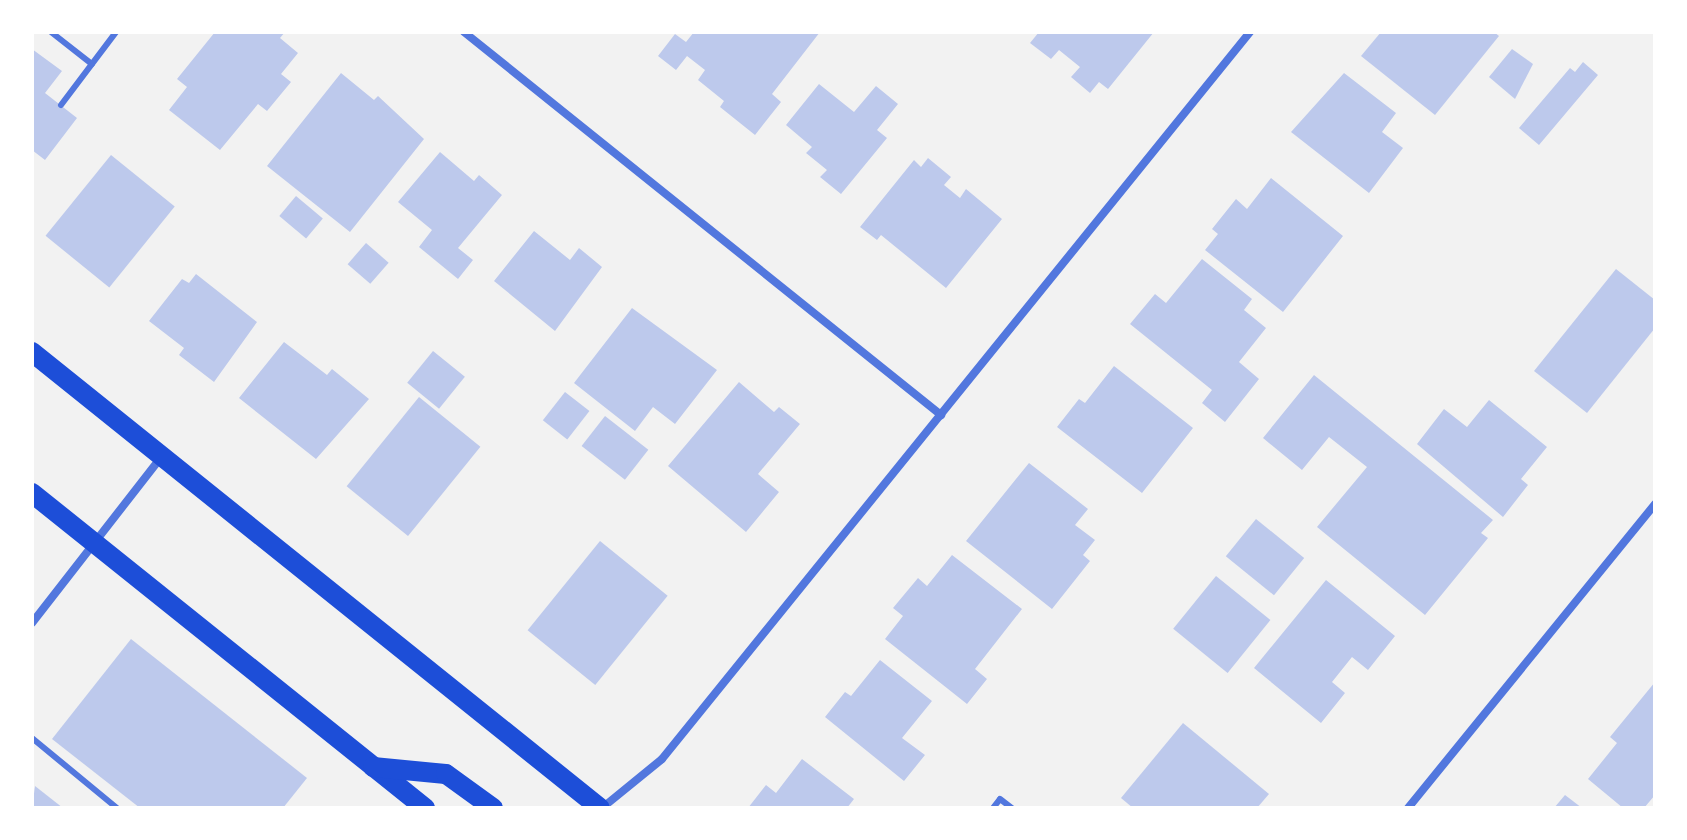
<!DOCTYPE html>
<html>
<head>
<meta charset="utf-8">
<style>
	body { margin:0 }
	#map { position:relative; width:1687px; height:840px; overflow:hidden; background:#f2f2f2; font-family:Signika,sans-serif }
	div>[style] { position:absolute }
	[style*='--x'] { left:calc(var(--x)*1px); top:calc(var(--y)*1px); width:calc(var(--w)*1px); rotate:calc(var(--a)*1deg) }
	.building>* { inset:0; background:#bdc9ec; transform-origin:0 0 }
	.service>* { height:6px; margin:-3px; padding:0 3px; transform-origin:3px; border-radius:3px; background:#5277de }
	.minor>* { height:8px; margin:-4px; padding:0 4px; transform-origin:4px; border-radius:4px; background:#5277de }
	.primary>* { height:20px; margin:-10px; padding:0 10px; transform-origin:10px; border-radius:10px; background:#1d4ed8 }
	span { translate:-50% -50%; white-space:nowrap; text-align:center; line-height:1.15; -webkit-text-stroke:8px #fff; paint-order:stroke }
	.frame { position:absolute; inset:0; border:34px solid #fff; pointer-events:none }
</style>
</head>
<body>
<div id="map">
	<div class="building">
		<div style="clip-path:polygon(215px 32px,285px 32px,280px 38px,298px 53px,281px 74px,291px 82px,267px 111px,258px 104px,220px 150px,169px 110px,187px 87px,177px 79px)"></div>
		<div style="clip-path:polygon(694px 32px,820px 32px,772px 94px,781px 102px,755px 135px,720px 107px,724px 101px,698px 80px,705px 70px,687px 56px,676px 70px,658px 56px,675px 34px,686px 42px)"></div>
		<div style="clip-path:polygon(1039px 32px,1154px 32px,1108px 89px,1099px 82px,1090px 93px,1071px 77px,1080px 67px,1059px 50px,1051px 59px,1030px 43px)"></div>
		<div style="clip-path:polygon(1381px 32px,1494px 32px,1499px 36px,1435px 115px,1361px 56px)"></div>
		<div style="clip-path:polygon(32px 49px,62px 71px,45px 93px,77px 118px,45px 160px,32px 150px)"></div>
		<div style="clip-path:polygon(1512px 49px,1533px 64px,1515px 99px,1489px 77px)"></div>
		<div style="clip-path:polygon(1583px 62px,1598px 75px,1539px 145px,1519px 128px,1570px 68px,1575px 72px)"></div>
		<div style="clip-path:polygon(341px 73px,374px 100px,378px 96px,424px 139px,350px 232px,267px 166px)"></div>
		<div style="clip-path:polygon(1344px 73px,1396px 113px,1382px 132px,1403px 148px,1369px 193px,1291px 132px)"></div>
		<div style="clip-path:polygon(819px 84px,854px 112px,876px 86px,898px 104px,877px 130px,887px 138px,841px 194px,820px 177px,827px 170px,806px 153px,812px 147px,786px 125px)"></div>
		<div style="clip-path:polygon(440px 152px,474px 181px,479px 175px,502px 195px,458px 248px,473px 260px,458px 279px,419px 247px,432px 230px,398px 202px)"></div>
		<div style="left:111px;top:155px;width:82px;height:104px;rotate:39deg"></div>
		<div style="clip-path:polygon(928px 158px,951px 177px,944px 185px,960px 198px,966px 189px,1002px 219px,946px 288px,881px 235px,877px 240px,860px 227px,914px 160px,921px 167px)"></div>
		<div style="clip-path:polygon(1271px 178px,1343px 236px,1283px 312px,1205px 250px,1218px 234px,1212px 229px,1236px 199px,1247px 209px)"></div>
		<div style="left:296px;top:196px;width:35px;height:26px;rotate:40deg"></div>
		<div style="clip-path:polygon(534px 231px,570px 260px,579px 248px,602px 267px,555px 331px,494px 281px)"></div>
		<div style="left:366px;top:243px;width:30px;height:28px;rotate:41deg"></div>
		<div style="clip-path:polygon(1202px 259px,1252px 299px,1244px 310px,1266px 328px,1239px 362px,1259px 379px,1225px 422px,1202px 403px,1212px 390px,1130px 324px,1155px 294px,1166px 303px)"></div>
		<div style="clip-path:polygon(1616px 269px,1655px 300px,1655px 328px,1587px 413px,1534px 371px)"></div>
		<div style="clip-path:polygon(196px 274px,257px 322px,214px 382px,179px 355px,184px 348px,149px 321px,182px 279px,189px 283px)"></div>
		<div style="clip-path:polygon(632px 308px,717px 370px,675px 424px,653px 407px,635px 431px,574px 383px)"></div>
		<div style="clip-path:polygon(284px 342px,327px 375px,332px 369px,369px 399px,316px 459px,239px 398px)"></div>
		<div style="left:433px;top:351px;width:41px;height:41px;rotate:39deg"></div>
		<div style="clip-path:polygon(1114px 366px,1193px 428px,1142px 493px,1057px 427px,1079px 399px,1085px 403px)"></div>
		<div style="clip-path:polygon(1314px 375px,1493px 520px,1481px 533px,1488px 538px,1425px 615px,1317px 527px,1367px 467px,1329px 437px,1302px 470px,1263px 438px)"></div>
		<div style="clip-path:polygon(739px 382px,774px 412px,779px 407px,800px 424px,758px 474px,779px 492px,746px 532px,668px 466px)"></div>
		<div style="left:565px;top:392px;width:31px;height:36px;rotate:38deg"></div>
		<div style="left:419px;top:397px;width:79px;height:115px;rotate:39deg"></div>
		<div style="clip-path:polygon(1489px 400px,1547px 447px,1521px 479px,1528px 485px,1503px 517px,1417px 444px,1444px 409px,1467px 427px)"></div>
		<div style="left:605px;top:416px;width:55px;height:38px;rotate:38deg"></div>
		<div style="clip-path:polygon(1029px 463px,1088px 509px,1075px 525px,1095px 540px,1083px 555px,1090px 561px,1052px 609px,966px 541px)"></div>
		<div style="left:1256px;top:519px;width:62px;height:48px;rotate:39deg"></div>
		<div style="left:600px;top:541px;width:87px;height:115px;rotate:39deg"></div>
		<div style="clip-path:polygon(952px 555px,1022px 609px,975px 669px,987px 679px,967px 704px,885px 639px,903px 616px,893px 608px,918px 578px,927px 586px)"></div>
		<div style="left:1216px;top:576px;width:70px;height:68px;rotate:39deg"></div>
		<div style="clip-path:polygon(1326px 580px,1395px 636px,1368px 670px,1352px 657px,1332px 682px,1345px 693px,1321px 723px,1254px 668px)"></div>
		<div style="clip-path:polygon(131px 639px,307px 778px,283px 808px,140px 808px,52px 739px)"></div>
		<div style="clip-path:polygon(880px 660px,932px 701px,902px 738px,925px 755px,904px 781px,825px 717px,845px 692px,851px 696px)"></div>
		<div style="clip-path:polygon(1655px 682px,1655px 795px,1644px 808px,1623px 808px,1588px 779px,1617px 743px,1610px 737px)"></div>
		<div style="clip-path:polygon(1183px 723px,1269px 794px,1257px 808px,1133px 808px,1121px 798px)"></div>
		<div style="clip-path:polygon(802px 759px,854px 799px,847px 808px,748px 808px,766px 785px,776px 793px)"></div>
		<div style="clip-path:polygon(35px 786px,63px 808px,32px 808px)"></div>
		<div style="clip-path:polygon(1565px 795px,1582px 808px,1554px 808px)"></div>
	</div>
	<div class="service">
		<div style="--x:51;--y:32;--w:52;--a:38"></div>
		<div style="--x:61;--y:105;--w:91;--a:-53"></div>
		<div style="--x:32;--y:738;--w:110;--a:39.5"></div>
		<div style="--x:993;--y:808;--w:11;--a:-52"></div>
		<div style="--x:1000;--y:799;--w:15;--a:37"></div>
	</div>
	<div class="minor">
		<div style="--x:464;--y:32;--w:612;--a:38.76"></div>
		<div style="--x:32;--y:623;--w:212;--a:-52.1"></div>
		<div style="--x:602;--y:808;--w:77;--a:-39.2"></div>
		<div style="--x:662;--y:759;--w:935;--a:-51.03"></div>
		<div style="--x:1408;--y:808;--w:392;--a:-50.9"></div>
	</div>
	<div class="primary">
		<div style="--x:32;--y:352;--w:728;--a:38.76"></div>
		<div style="--x:32;--y:493;--w:504;--a:38.71"></div>
		<div style="--x:373;--y:767;--w:73;--a:5.5"></div>
		<div style="--x:446;--y:774;--w:58;--a:35.9"></div>
	</div>
	<div class="frame"></div>
</div>
</body>
</html>
